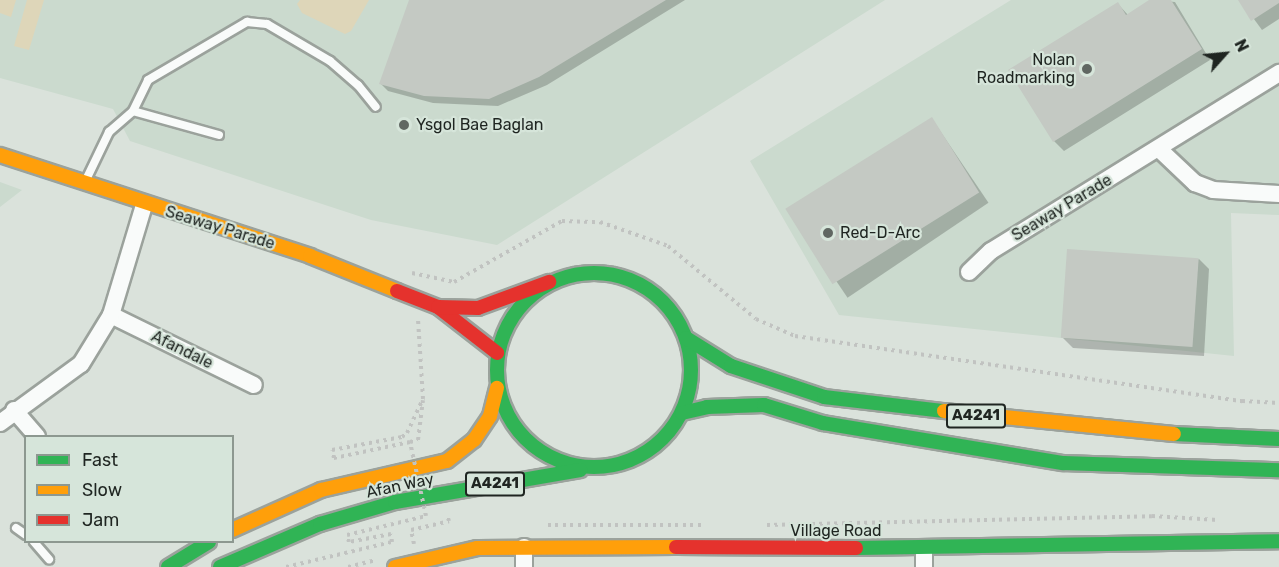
<!DOCTYPE html>
<html>
<head>
<meta charset="utf-8">
<style>
	body { margin:0 }
	#map { position:relative; width:1279px; height:567px; overflow:hidden; background:#dae2db; font-family:Rubik,sans-serif }
	div>[style] { position:absolute }
	[style*='--x'] { left:calc(var(--x)*1px); top:calc(var(--y)*1px); width:calc(var(--w)*1px); rotate:calc(var(--a)*1deg) }
	.built>* { inset:0; background:#cbdace }
	.green>* { inset:0; background:#ded6b9 }
	.shadow>* { inset:0; background:#0003; transform-origin:0 0 }
	.building>* { inset:0; background:#c4c9c3; transform-origin:0 0 }
	.path>* { height:4px; margin-top:-2px; transform-origin:0; background:repeating-linear-gradient(90deg,#c1c3c1 0 3px,transparent 0 7.5px) }
	.roads { filter:drop-shadow(2px 0 #9ba29c) drop-shadow(-2px 0 #9ba29c) drop-shadow(0 2px #9ba29c) drop-shadow(0 -2px #9ba29c) }
	.lane>* { height:8px; margin:-4px; padding:0 4px; transform-origin:4px; border-radius:4px; background:#f9fbfa }
	.street>* { height:16px; margin:-8px; padding:0 8px; transform-origin:8px; border-radius:8px; background:#f9fbfa }
	.fast>* { height:14px; margin:-7px; padding:0 7px; transform-origin:7px; border-radius:7px; background:#30b455 }
	.fast>.ring { margin:-7px; padding:0; box-sizing:content-box; background:none; border:14px solid #30b455; border-radius:50% }
	.slow>* { height:14px; margin:-7px; padding:0 7px; transform-origin:7px; border-radius:7px; background:#ff9f0a }
	.jam>* { height:14px; margin:-7px; padding:0 7px; transform-origin:7px; border-radius:7px; background:#e5322d }
	.path-bridge>* { height:4px; margin-top:-2px; transform-origin:0; background:repeating-linear-gradient(90deg,#c1c3c1 0 3px,transparent 0 7.5px) }
	.dots>* { width:16px; height:16px; translate:-50% -50%; box-sizing:border-box; border:3px solid #d6e5da; border-radius:50% }
	span { translate:-50% -50%; white-space:nowrap; text-align:center; line-height:1.15; -webkit-text-stroke:4.5px #d6e5da; paint-order:stroke }
	.shield-label span { padding:2px 4px; background:#d6e5da; border:2px solid; border-radius:4px; -webkit-text-stroke-width:0 }
	.shield-label { font-size:15px; color:#1f2521; font-weight:700 }
	.poi-label { font-size:16px; color:#1f2521 }
	.right { translate:-100% -50%; text-align:right }
	.left { translate:0 -50%; text-align:left }
	.street-label { font-size:16px; color:#1f2521 }
	.legend { position:absolute; left:24px; top:435px; width:210px; height:108px; box-sizing:border-box; background:#d6e5da; border:2px solid #8d9890; margin:0; padding:8px 10px; list-style:none; font-size:18px; color:#1f2521 }
	.legend li { display:flex; align-items:center; gap:12px; height:30px }
	.legend b { width:30px; border:2px solid #8d9890 }
	.north { position:absolute; left:1195px; top:24px; width:60px; height:60px; -webkit-text-stroke:4px #d6e5da; paint-order:stroke; rotate:63deg; font-size:16px; font-weight:700; line-height:24px; text-align:center; color:#1f2521 }
	.north::after { content:''; display:block; margin:auto; width:21px; height:27px; background:#1f2521; clip-path:polygon(50% 0,100% 100%,50% 72%,0 100%) }
</style>
</head>
<body>
<div id="map">
	<div class="built">
		<div style="clip-path:polygon(0 0,885px 0,497px 245px,371px 220px,130px 141px,113px 109px,0 78px)"></div>
		<div style="clip-path:polygon(1011px 0,1279px 0,1279px 215px,1231px 213px,1234px 356px,839px 315px,750px 161px)"></div>
		<div style="clip-path:polygon(0 182px,22px 190px,0 207px)"></div>
	</div>
	<div class="green">
		<div style="clip-path:polygon(0 0,16px 0,11px 17px,0 13px)"></div>
		<div style="clip-path:polygon(27px 0,44px 0,29px 50px,14px 46px)"></div>
		<div style="clip-path:polygon(300px 0,369px 0,351px 31px,345px 34px,302px 13px,297px 4px)"></div>
	</div>
	<div class="shadow">
		<div style="clip-path:polygon(410px 0,685px 0,547px 85px,498px 106px,433px 103px,388px 91px,381px 84px)"></div>
		<div style="clip-path:polygon(1152px 0,1175px 2px,1210px 60px,1064px 151px,1054px 141px,1118px 4px,1128px 15px)"></div>
		<div style="clip-path:polygon(1240px 0,1279px 0,1279px 19px,1262px 30px)"></div>
		<div style="left:932px;top:119px;width:101px;height:170px;rotate:56deg"></div>
		<div style="clip-path:polygon(1199px 259px,1209px 269px,1204px 356px,1073px 348px,1063px 338px)"></div>
	</div>
	<div class="building">
		<div style="clip-path:polygon(409px 0,666px 0,539px 77px,489px 99px,424px 96px,379px 84px)"></div>
		<div style="clip-path:polygon(1149px 0,1171px 0,1202px 49px,1053px 142px,1008px 70px,1118px 2px,1126px 15px)"></div>
		<div style="clip-path:polygon(1238px 0,1279px 0,1279px 3px,1251px 21px)"></div>
		<div style="left:932px;top:117px;width:89px;height:173px;rotate:58deg"></div>
		<div style="left:1067px;top:249px;width:132px;height:89px;rotate:4deg"></div>
	</div>
	<div class="path">
		<div style="--x:412;--y:273;--w:43;--a:12.1"></div>
		<div style="--x:454;--y:282;--w:124;--a:-29.5"></div>
		<div style="--x:562;--y:221;--w:38;--a:2"></div>
		<div style="--x:600;--y:222;--w:72;--a:19.4"></div>
		<div style="--x:668;--y:246;--w:114;--a:39.7"></div>
		<div style="--x:756;--y:319;--w:43;--a:23.6"></div>
		<div style="--x:795;--y:336;--w:452;--a:8.3"></div>
		<div style="--x:1242;--y:401;--w:37;--a:3"></div>
		<div style="--x:402;--y:437;--w:6;--a:-39"></div>
		<div style="--x:407;--y:433;--w:38;--a:-65"></div>
		<div style="--x:423;--y:399;--w:80;--a:-93.6"></div>
		<div style="--x:410;--y:442;--w:8;--a:-14"></div>
		<div style="--x:418;--y:440;--w:40;--a:-82.9"></div>
		<div style="--x:548;--y:525;--w:155;--a:0"></div>
		<div style="--x:767;--y:525;--w:385;--a:-1.3"></div>
		<div style="--x:1152;--y:516;--w:66;--a:3.5"></div>
		<div style="--x:414;--y:544;--w:14;--a:-102"></div>
		<div style="--x:411;--y:530;--w:39;--a:-13"></div>
		<div style="--x:449;--y:521;--w:6;--a:-108"></div>
		<div style="--x:348;--y:567;--w:29;--a:-14"></div>
	</div>
	<div class="roads">
		<div class="lane">
			<div style="--x:219;--y:135;--w:89;--a:-164.4"></div>
			<div style="--x:133;--y:111;--w:34;--a:-64"></div>
			<div style="--x:148;--y:80;--w:115;--a:-30.4"></div>
			<div style="--x:247;--y:22;--w:20;--a:6"></div>
			<div style="--x:267;--y:24;--w:73;--a:30.4"></div>
			<div style="--x:330;--y:61;--w:37;--a:41"></div>
			<div style="--x:358;--y:85;--w:28;--a:51"></div>
			<div style="--x:84;--y:184;--w:58;--a:-64.3"></div>
			<div style="--x:109;--y:132;--w:32;--a:-41"></div>
			<div style="--x:16;--y:528;--w:12;--a:35"></div>
			<div style="--x:34;--y:542;--w:23;--a:49"></div>
		</div>
		<div class="street">
			<div style="--x:1159;--y:149;--w:50;--a:43.4"></div>
			<div style="--x:1195;--y:183;--w:19;--a:21"></div>
			<div style="--x:1213;--y:190;--w:66;--a:3.5"></div>
			<div style="--x:969;--y:272;--w:30;--a:-44"></div>
			<div style="--x:991;--y:251;--w:339;--a:-31.7"></div>
			<div style="--x:111;--y:315;--w:159;--a:26.1"></div>
			<div style="--x:14;--y:410;--w:35;--a:49"></div>
			<div style="--x:0;--y:423;--w:100;--a:-36.1"></div>
			<div style="--x:81;--y:364;--w:57;--a:-58.5"></div>
			<div style="--x:111;--y:315;--w:115;--a:-73.3"></div>
			<div style="--x:524;--y:547;--w:20;--a:90"></div>
			<div style="--x:924;--y:548;--w:19;--a:90"></div>
		</div>
		<div class="fast">
			<div class="ring" style="left:497px;top:273px;width:180px;height:180px"></div>
			<div style="--x:686;--y:338;--w:53;--a:31.9"></div>
			<div style="--x:731;--y:366;--w:98;--a:18.4"></div>
			<div style="--x:824;--y:397;--w:121;--a:6.7"></div>
			<div style="--x:682;--y:413;--w:26;--a:-13"></div>
			<div style="--x:707;--y:407;--w:57;--a:-2"></div>
			<div style="--x:764;--y:405;--w:62;--a:17"></div>
			<div style="--x:823;--y:423;--w:243;--a:9.5"></div>
			<div style="--x:1063;--y:463;--w:216;--a:1.9"></div>
			<div style="--x:1174;--y:434;--w:105;--a:2.7"></div>
			<div style="--x:856;--y:548;--w:423;--a:-0.9"></div>
			<div style="--x:168;--y:567;--w:48;--a:-31.4"></div>
			<div style="--x:220;--y:567;--w:109;--a:-23.3"></div>
			<div style="--x:320;--y:524;--w:78;--a:-16.3"></div>
			<div style="--x:395;--y:502;--w:188;--a:-9.8"></div>
		</div>
		<div class="slow">
			<div style="--x:0;--y:155;--w:326;--a:18"></div>
			<div style="--x:310;--y:256;--w:94;--a:21.9"></div>
			<div style="--x:944;--y:411;--w:231;--a:5.7"></div>
			<div style="--x:232;--y:530;--w:98;--a:-24.2"></div>
			<div style="--x:321;--y:490;--w:129;--a:-13"></div>
			<div style="--x:447;--y:461;--w:34;--a:-38"></div>
			<div style="--x:474;--y:440;--w:29;--a:-56"></div>
			<div style="--x:490;--y:416;--w:29;--a:-76"></div>
			<div style="--x:395;--y:567;--w:84;--a:-13"></div>
			<div style="--x:477;--y:548;--w:199;--a:-0.3"></div>
		</div>
		<div class="jam">
			<div style="--x:397;--y:291;--w:44;--a:21.3"></div>
			<div style="--x:438;--y:307;--w:75;--a:37.9"></div>
			<div style="--x:438;--y:307;--w:40;--a:1.4"></div>
			<div style="--x:478;--y:308;--w:76;--a:-20.1"></div>
			<div style="--x:676;--y:547;--w:180;--a:0.3"></div>
		</div>
	</div>
	<div class="path-bridge">
		<div style="--x:286;--y:567;--w:109;--a:-13.3"></div>
		<div style="--x:392;--y:542;--w:8;--a:-97"></div>
		<div style="--x:391;--y:534;--w:43;--a:169.2"></div>
		<div style="--x:349;--y:542;--w:7;--a:-106"></div>
		<div style="--x:347;--y:535;--w:81;--a:-13.5"></div>
		<div style="--x:426;--y:516;--w:76;--a:-102.2"></div>
		<div style="--x:410;--y:442;--w:78;--a:168.1"></div>
		<div style="--x:334;--y:458;--w:8;--a:-104"></div>
		<div style="--x:332;--y:450;--w:71;--a:-10.5"></div>
	</div>
	<div class="dots">
		<div style="left:1087px;top:69px;background:#606762"></div>
		<div style="left:404px;top:125px;background:#606762"></div>
		<div style="left:828px;top:233px;background:#606762"></div>
	</div>
	<div class="shield-label">
		<span style="left:976px;top:416px">A4241</span>
		<span style="left:495px;top:484px">A4241</span>
	</div>
	<div class="poi-label">
		<span class="right" style="left:1075px;top:69px">Nolan<br>Roadmarking</span>
		<span class="left" style="left:416px;top:125px">Ysgol Bae Baglan</span>
		<span class="left" style="left:840px;top:233px">Red-D-Arc</span>
	</div>
	<div class="street-label">
		<span style="left:1062px;top:208px;rotate:-31deg">Seaway Parade</span>
		<span style="left:220px;top:228px;rotate:17deg">Seaway Parade</span>
		<span style="left:182px;top:350px;rotate:26deg">Afandale</span>
		<span style="left:400px;top:486px;rotate:-12deg">Afan Way</span>
		<span style="left:836px;top:531px">Village Road</span>
	</div>
	<ul class="legend">
	<li><b style="height:8px;background:#30b455"></b>Fast</li>
	<li><b style="height:8px;background:#ff9f0a"></b>Slow</li>
	<li><b style="height:8px;background:#e5322d"></b>Jam</li>
	</ul>
	<div class="north">N</div>
</div>
</body>
</html>
